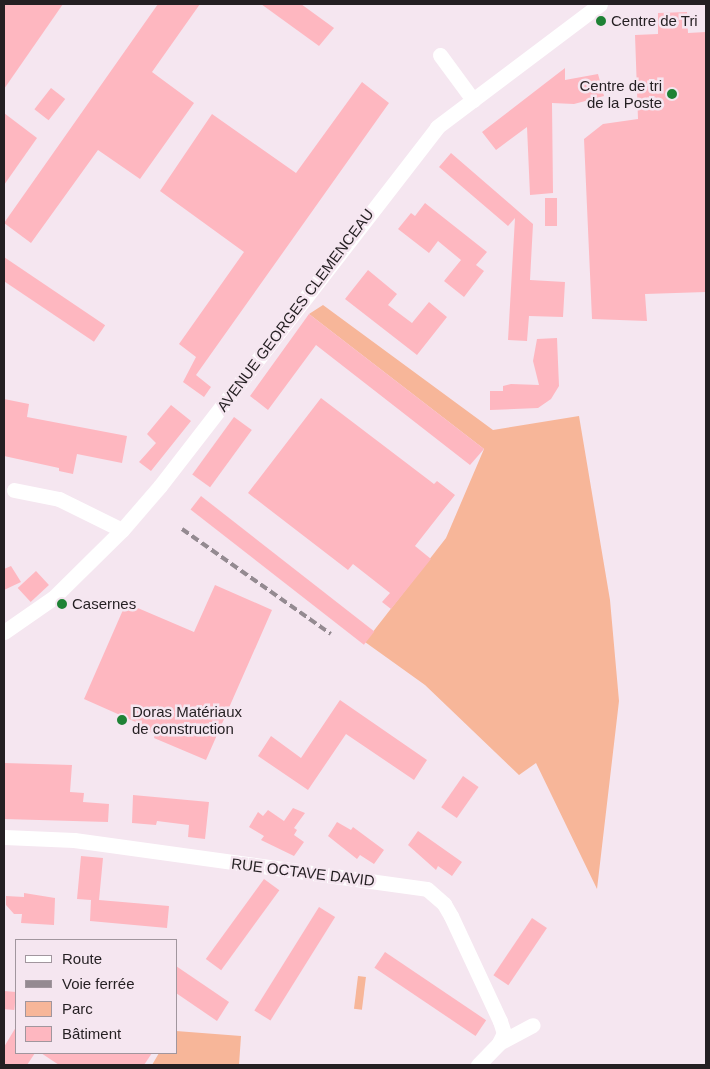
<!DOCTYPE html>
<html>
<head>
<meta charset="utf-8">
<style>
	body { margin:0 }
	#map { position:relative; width:710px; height:1069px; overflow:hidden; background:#f5e6f0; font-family:Arial,sans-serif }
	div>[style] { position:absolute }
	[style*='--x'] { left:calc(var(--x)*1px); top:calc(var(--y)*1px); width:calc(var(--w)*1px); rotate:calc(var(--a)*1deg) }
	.green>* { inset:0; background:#f7b699; transform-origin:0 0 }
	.building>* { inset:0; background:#feb7c0; transform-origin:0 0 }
	.minor>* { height:15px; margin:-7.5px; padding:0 7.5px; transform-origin:7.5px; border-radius:7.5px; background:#fff }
	.rail>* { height:4px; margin-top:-2px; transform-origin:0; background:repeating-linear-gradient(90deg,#948a91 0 8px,transparent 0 12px) }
	.dots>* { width:14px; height:14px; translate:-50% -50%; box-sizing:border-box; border:2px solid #f5e6f0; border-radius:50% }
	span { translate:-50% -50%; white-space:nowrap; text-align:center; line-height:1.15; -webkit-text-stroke:5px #f5e6f0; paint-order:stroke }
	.poi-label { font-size:15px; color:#241f22 }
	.left { translate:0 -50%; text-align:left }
	.right { translate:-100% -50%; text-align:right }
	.street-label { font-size:15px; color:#241f22 }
	.frame { position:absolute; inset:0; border:5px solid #241f22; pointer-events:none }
	.legend { position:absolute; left:15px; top:939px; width:162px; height:115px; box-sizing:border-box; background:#f5e6f0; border:1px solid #a1969e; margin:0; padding:6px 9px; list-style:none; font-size:15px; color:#241f22 }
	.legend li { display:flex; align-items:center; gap:10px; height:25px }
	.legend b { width:25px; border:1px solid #a1969e }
</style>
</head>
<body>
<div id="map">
	<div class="green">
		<div style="clip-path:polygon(323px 305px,493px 430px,579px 416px,610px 600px,619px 701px,597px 889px,536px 763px,519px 775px,425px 685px,365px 642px,446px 538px,484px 449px,309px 314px)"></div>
		<div style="left:358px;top:976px;width:8px;height:33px;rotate:7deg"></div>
		<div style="clip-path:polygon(176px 1031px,241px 1036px,239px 1065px,152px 1065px,159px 1053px,176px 1053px)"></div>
	</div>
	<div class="building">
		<div style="clip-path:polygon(4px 4px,63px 4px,4px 89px)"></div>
		<div style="clip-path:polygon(158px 4px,200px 4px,152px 72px,194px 103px,140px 179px,98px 150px,31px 243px,4px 223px)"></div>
		<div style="clip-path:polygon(261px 4px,301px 4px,334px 28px,319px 46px)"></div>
		<div style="clip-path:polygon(687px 12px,688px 33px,706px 32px,706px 292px,645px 294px,647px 321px,592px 319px,584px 139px,603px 124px,638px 119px,635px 35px,658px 34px,658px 13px)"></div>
		<div style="clip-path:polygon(565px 68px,565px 80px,598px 74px,604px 96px,574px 104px,552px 103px,553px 193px,530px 195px,527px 127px,496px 150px,482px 132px)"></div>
		<div style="clip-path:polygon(362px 82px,389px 103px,196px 375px,211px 387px,204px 397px,183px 382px,196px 357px,179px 344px,244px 252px,160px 191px,212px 114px,296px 173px)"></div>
		<div style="left:51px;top:88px;width:18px;height:27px;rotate:38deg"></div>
		<div style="clip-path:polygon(4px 113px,37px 138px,4px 185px)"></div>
		<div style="clip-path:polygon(451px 153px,533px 224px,530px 280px,565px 282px,563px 317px,529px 316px,527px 341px,508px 340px,515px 218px,508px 226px,439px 167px)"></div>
		<div style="left:545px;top:198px;width:12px;height:28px"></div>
		<div style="clip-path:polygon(425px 203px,487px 252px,476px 265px,484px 271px,464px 297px,444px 281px,461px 260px,438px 241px,429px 253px,398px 229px,411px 213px,415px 216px)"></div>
		<div style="left:4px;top:257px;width:122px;height:20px;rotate:34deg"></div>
		<div style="clip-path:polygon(368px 270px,397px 294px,388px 305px,412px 323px,429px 302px,447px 317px,417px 355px,345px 299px)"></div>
		<div style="clip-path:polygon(309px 314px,484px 449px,470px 465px,316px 345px,268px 410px,250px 396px)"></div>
		<div style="clip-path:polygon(557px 338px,559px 386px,551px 399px,538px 408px,490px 410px,490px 391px,503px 391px,503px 386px,511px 384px,539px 385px,533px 361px,537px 339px)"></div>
		<div style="clip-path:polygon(321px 398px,434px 484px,437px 481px,455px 495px,415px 546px,431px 559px,391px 609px,382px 602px,390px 593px,353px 564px,348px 570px,248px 493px)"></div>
		<div style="clip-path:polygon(4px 399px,29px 404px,27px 417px,127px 436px,122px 463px,77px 454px,73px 474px,59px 471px,59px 468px,4px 456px)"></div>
		<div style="clip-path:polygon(171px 405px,191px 421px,151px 471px,139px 462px,156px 443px,147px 434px)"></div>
		<div style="left:234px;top:417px;width:22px;height:71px;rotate:36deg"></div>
		<div style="left:201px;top:496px;width:220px;height:17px;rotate:38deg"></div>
		<div style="clip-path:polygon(11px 566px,21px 582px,4px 590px,4px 569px)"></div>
		<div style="left:36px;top:571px;width:19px;height:25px;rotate:47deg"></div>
		<div style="clip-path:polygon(215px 585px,272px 610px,206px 760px,154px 738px,155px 734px,136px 726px,138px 723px,84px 699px,126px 603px,194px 632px)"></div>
		<div style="clip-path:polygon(340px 700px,427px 760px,414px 780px,346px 734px,308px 790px,258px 756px,271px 736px,301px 758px)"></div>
		<div style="clip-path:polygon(4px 763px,72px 765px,70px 792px,84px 793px,83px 802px,109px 804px,108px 822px,4px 819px)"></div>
		<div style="left:463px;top:776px;width:19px;height:38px;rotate:35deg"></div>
		<div style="clip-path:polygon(133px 795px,209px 802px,205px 839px,188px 837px,189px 825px,157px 821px,156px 825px,132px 823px)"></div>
		<div style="clip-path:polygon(293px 808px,305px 813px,294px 828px,297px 830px,294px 835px,304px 842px,294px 856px,261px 840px,264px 836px,249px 827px,258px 812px,263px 816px,268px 810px,284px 821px)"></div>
		<div style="clip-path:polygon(337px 822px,351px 830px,353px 827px,384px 850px,374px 864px,360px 855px,357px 859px,328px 836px)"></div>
		<div style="clip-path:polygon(418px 831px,462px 862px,452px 876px,438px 866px,436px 870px,408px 845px)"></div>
		<div style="clip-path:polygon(81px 856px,103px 858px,99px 900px,169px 906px,167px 928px,90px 921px,91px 900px,77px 899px)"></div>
		<div style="left:264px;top:879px;width:19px;height:99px;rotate:36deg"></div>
		<div style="clip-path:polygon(24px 893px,55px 898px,54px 925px,21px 923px,22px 914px,14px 914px,6px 905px,6px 896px,24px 897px)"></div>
		<div style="left:319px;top:907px;width:19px;height:122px;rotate:32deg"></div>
		<div style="left:532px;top:918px;width:18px;height:69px;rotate:34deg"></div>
		<div style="left:385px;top:952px;width:122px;height:19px;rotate:34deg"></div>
		<div style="clip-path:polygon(176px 966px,229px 1002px,217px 1021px,176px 993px)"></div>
		<div style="left:4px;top:991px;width:12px;height:18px;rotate:5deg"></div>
		<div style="clip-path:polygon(16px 1027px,16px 1053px,35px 1053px,27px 1065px,4px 1065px,4px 1047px)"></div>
		<div style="clip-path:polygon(41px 1053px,152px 1053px,144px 1065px,59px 1065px)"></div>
	</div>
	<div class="minor">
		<div style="--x:440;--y:55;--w:56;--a:53.7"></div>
		<div style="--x:14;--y:490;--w:46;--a:11.3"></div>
		<div style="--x:59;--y:499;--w:70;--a:26.2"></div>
		<div style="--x:4;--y:632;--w:60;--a:-34.8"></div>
		<div style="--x:53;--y:598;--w:97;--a:-44.6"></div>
		<div style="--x:122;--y:530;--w:58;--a:-49.2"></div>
		<div style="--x:160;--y:486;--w:453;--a:-52.3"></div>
		<div style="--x:437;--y:127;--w:204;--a:-37"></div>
		<div style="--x:4;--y:837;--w:70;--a:2.5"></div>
		<div style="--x:74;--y:840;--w:356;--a:7.9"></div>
		<div style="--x:427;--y:889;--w:23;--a:41"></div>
		<div style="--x:444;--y:904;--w:14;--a:60"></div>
		<div style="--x:451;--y:916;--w:116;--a:65"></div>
		<div style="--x:500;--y:1021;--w:13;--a:72"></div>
		<div style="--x:504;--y:1033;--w:11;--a:117"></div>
		<div style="--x:478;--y:1065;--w:30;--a:-46"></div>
		<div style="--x:499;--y:1043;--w:38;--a:-28"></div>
	</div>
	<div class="rail">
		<div style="--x:182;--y:529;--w:182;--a:35.2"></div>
	</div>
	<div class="dots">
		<div style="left:601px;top:21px;background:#1e8235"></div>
		<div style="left:672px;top:94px;background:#1e8235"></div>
		<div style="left:62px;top:604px;background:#1e8235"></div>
		<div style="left:122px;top:720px;background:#1e8235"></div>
	</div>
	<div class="poi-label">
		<span class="left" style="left:611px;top:21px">Centre de Tri</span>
		<span class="right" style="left:662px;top:94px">Centre de tri<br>de la Poste</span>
		<span class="left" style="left:72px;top:604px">Casernes</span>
		<span class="left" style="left:132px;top:720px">Doras Matériaux<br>de construction</span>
	</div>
	<div class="street-label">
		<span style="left:295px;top:310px;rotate:-53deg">AVENUE GEORGES CLEMENCEAU</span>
		<span style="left:303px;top:872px;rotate:7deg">RUE OCTAVE DAVID</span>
	</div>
	<div class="frame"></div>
	<ul class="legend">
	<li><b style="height:6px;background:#fff"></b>Route</li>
	<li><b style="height:6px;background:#948a91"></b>Voie ferrée</li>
	<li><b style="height:14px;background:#f7b699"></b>Parc</li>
	<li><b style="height:14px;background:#feb7c0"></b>Bâtiment</li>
	</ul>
</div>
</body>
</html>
